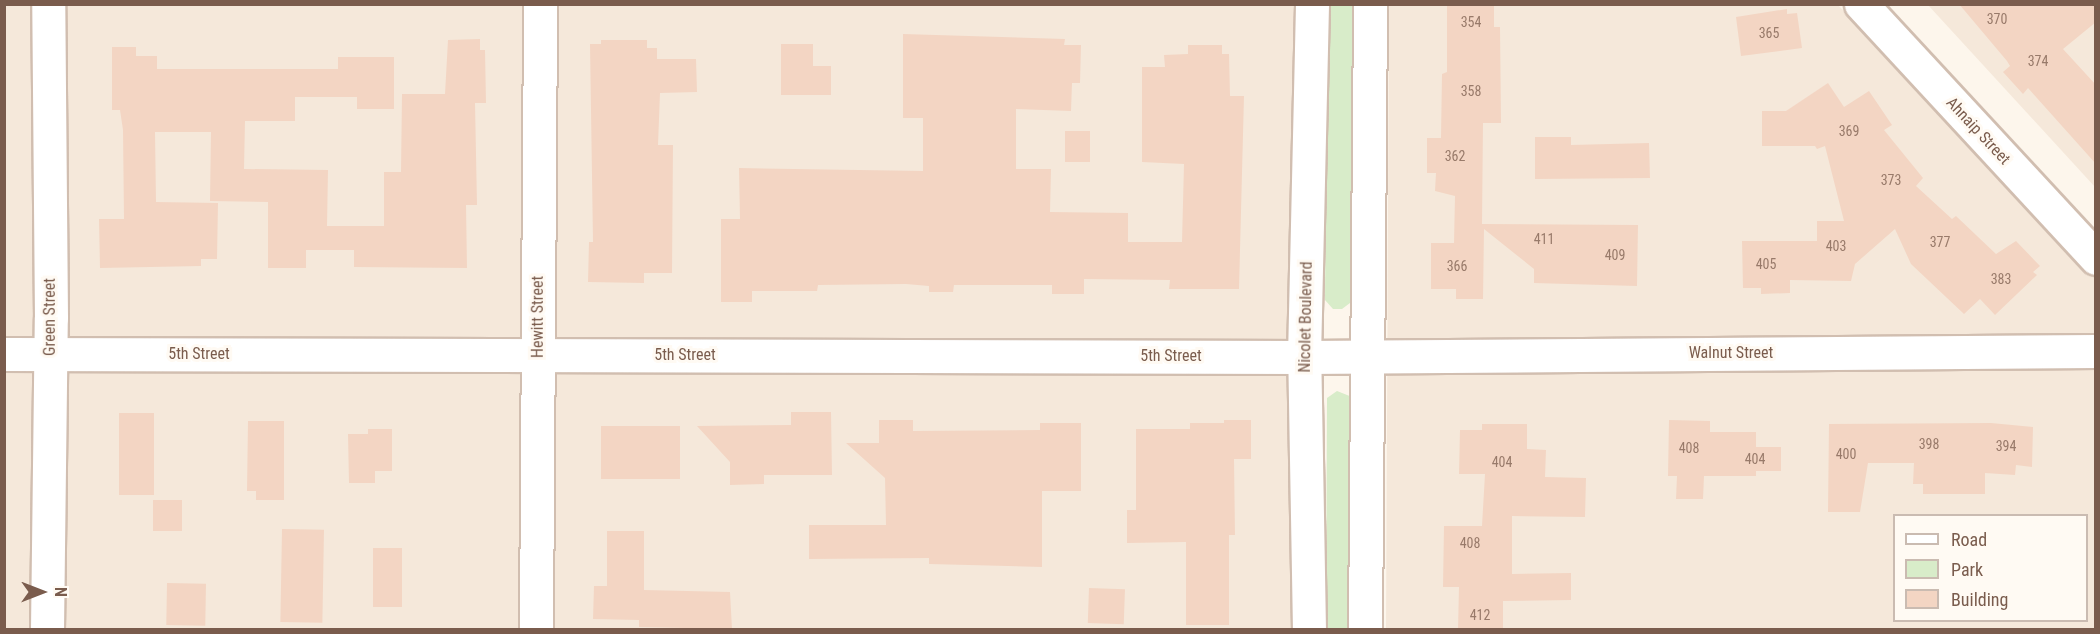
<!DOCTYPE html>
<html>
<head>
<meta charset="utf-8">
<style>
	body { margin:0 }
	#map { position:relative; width:2100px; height:634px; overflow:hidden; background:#fdf6ec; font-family:"Roboto Condensed",sans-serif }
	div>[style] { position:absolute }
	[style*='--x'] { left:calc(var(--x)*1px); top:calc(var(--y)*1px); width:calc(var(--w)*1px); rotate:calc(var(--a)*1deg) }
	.residential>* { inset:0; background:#f5e8da; transform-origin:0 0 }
	.green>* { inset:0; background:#d8ecc9 }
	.building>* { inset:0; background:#f3d5c3; transform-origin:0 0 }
	.roads { filter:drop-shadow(2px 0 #d1beb0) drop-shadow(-2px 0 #d1beb0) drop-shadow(0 2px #d1beb0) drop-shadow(0 -2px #d1beb0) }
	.street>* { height:33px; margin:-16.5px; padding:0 16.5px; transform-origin:16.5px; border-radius:16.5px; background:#fff }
	.secondary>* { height:33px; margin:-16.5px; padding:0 16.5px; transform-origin:16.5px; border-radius:16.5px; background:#fff }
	span { translate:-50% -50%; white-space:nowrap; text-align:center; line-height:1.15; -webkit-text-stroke:6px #fffaf3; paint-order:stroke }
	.number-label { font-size:14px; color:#987a6a }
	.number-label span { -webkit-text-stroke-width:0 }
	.street-label { font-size:16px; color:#7a5c4d }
	.frame { position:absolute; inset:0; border:6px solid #7a5c4d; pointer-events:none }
	.legend { position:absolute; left:1893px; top:514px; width:195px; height:108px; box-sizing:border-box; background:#fffaf3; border:2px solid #cabbb1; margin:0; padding:8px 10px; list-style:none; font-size:18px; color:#7a5c4d }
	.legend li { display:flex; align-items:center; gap:12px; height:30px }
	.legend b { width:30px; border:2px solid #cabbb1 }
	.north { position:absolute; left:12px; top:562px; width:60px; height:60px; -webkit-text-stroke:4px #fffaf3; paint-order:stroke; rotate:90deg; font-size:16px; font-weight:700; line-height:24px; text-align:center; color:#7a5c4d }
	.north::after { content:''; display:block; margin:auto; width:21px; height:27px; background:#7a5c4d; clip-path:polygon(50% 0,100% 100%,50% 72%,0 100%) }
</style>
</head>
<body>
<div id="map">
	<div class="residential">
		<div style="left:4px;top:5px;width:1296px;height:624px"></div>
		<div style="clip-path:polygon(evenodd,1389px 5px,1838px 5px,2095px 276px,2095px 629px,1386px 630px,1389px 5px,1894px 516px,2086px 516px,2086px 620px,1894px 620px,1894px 516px)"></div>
		<div style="clip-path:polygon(1928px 5px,2095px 5px,2095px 187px)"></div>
	</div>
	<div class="green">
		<div style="clip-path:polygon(1327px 5px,1354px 5px,1354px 300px,1342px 309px,1333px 309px,1325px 300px)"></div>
		<div style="clip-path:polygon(1337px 391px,1352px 397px,1352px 629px,1326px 630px,1327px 398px)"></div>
	</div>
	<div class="building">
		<div style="clip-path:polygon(1447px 4px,1494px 4px,1494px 27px,1500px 27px,1501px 123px,1483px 123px,1482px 224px,1638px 225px,1637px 286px,1534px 283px,1534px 269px,1484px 229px,1483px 299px,1456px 299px,1456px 289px,1431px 289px,1431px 243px,1454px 243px,1455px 196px,1435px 191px,1436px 173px,1427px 173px,1427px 138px,1441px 138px,1442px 74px,1447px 72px)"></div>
		<div style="clip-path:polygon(1959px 4px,2096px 4px,2096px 22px,2063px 49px,2096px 85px,2096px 164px,2028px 88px,2023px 94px,2003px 72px,2010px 66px,2007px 61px)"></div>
		<div style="clip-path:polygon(1787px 9px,1787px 14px,1797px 13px,1802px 48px,1741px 56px,1736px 17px)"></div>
		<div style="clip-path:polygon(903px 34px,1065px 39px,1064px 45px,1081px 45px,1080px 83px,1072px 83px,1071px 111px,1016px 109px,1016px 169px,1051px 169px,1050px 212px,1128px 213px,1128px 242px,1182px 242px,1184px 164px,1142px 162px,1142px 67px,1165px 67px,1164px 55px,1188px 54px,1188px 45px,1222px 45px,1222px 54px,1229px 54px,1230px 96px,1244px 96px,1239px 289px,1169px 289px,1170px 280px,1084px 279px,1084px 294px,1052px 294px,1052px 285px,954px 285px,953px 292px,929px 292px,929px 286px,906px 284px,818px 285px,817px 291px,752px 291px,752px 302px,721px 302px,721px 219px,740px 219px,739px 168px,923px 171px,923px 118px,903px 118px)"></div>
		<div style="clip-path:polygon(480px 39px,480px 50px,485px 50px,486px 103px,475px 103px,477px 205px,466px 205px,467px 268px,354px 267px,354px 250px,306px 250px,306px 268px,268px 268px,268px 202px,210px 201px,211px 132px,155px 132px,156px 202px,218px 203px,217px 259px,201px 259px,201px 266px,100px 268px,99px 219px,124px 219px,123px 130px,120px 110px,112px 110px,112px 47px,136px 47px,136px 56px,157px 56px,157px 69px,338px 69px,338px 57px,394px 57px,394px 109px,357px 109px,357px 97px,295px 97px,295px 121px,245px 121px,244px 169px,328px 170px,327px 226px,384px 226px,384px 172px,401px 172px,402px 94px,445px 94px,448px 40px)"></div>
		<div style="clip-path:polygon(601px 40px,647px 40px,647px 48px,657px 48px,657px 59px,696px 59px,697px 92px,660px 93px,658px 145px,673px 145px,672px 273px,644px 273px,644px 283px,588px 282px,589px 242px,593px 242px,590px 44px,601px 44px)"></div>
		<div style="clip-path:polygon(781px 44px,813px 44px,813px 66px,831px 66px,831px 95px,781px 95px)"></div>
		<div style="clip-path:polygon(1828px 83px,1844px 107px,1869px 91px,1892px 125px,1884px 130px,1923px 178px,1916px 186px,1952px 219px,1956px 216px,1996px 254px,2016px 241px,2040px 266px,2033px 272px,2037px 275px,1995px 315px,1980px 299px,1964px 314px,1911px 264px,1895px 229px,1855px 264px,1851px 281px,1790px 280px,1790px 293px,1761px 294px,1761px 288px,1743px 288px,1742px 241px,1817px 241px,1817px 221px,1844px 221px,1825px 146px,1817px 149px,1815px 146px,1762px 146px,1762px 111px,1786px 111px)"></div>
		<div style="left:1065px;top:131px;width:25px;height:31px"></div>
		<div style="clip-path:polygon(1535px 137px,1571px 137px,1571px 145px,1649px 143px,1650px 178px,1535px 179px)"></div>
		<div style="clip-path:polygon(791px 412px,831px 412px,832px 475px,764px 475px,764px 484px,730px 485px,730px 462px,697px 426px,791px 425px)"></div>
		<div style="left:119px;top:413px;width:35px;height:82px"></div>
		<div style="clip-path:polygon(879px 420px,913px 420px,913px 431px,1040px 430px,1040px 423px,1081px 423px,1081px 491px,1042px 491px,1042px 567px,929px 564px,929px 558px,809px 559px,809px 525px,886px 525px,885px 478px,846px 443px,879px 443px)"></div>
		<div style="clip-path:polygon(1224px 420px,1251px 420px,1251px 459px,1234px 459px,1235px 535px,1229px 535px,1229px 625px,1186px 625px,1186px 542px,1127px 543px,1127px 510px,1136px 510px,1136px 429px,1190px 429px,1190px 423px,1224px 423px)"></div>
		<div style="clip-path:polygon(1669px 420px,1710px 421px,1710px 432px,1756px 432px,1756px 447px,1781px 447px,1781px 471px,1756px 471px,1756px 476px,1704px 476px,1703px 499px,1676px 499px,1677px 476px,1668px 476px)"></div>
		<div style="clip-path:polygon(248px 421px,284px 421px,284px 500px,256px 500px,256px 491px,247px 491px)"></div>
		<div style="clip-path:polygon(1991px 423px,2033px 427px,2032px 467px,2016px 465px,2015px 475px,1985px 473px,1985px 494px,1923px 494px,1923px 484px,1913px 484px,1914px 463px,1868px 463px,1860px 512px,1828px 512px,1829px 424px)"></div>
		<div style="clip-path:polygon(1482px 424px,1527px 424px,1527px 449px,1546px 450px,1545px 477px,1586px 478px,1585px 517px,1512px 516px,1512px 574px,1571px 573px,1571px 600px,1503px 601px,1503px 630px,1458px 630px,1459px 587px,1443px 587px,1444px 526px,1482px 526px,1485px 474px,1459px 474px,1460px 430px,1482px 430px)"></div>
		<div style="left:601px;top:426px;width:79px;height:53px"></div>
		<div style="clip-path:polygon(368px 429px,392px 429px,392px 471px,375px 471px,375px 483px,349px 483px,348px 434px,368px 434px)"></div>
		<div style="left:153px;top:500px;width:29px;height:31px"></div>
		<div style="left:282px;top:529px;width:42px;height:93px;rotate:1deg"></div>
		<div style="clip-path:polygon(607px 531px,644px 531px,644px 590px,730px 592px,732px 629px,639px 627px,639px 620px,593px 619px,594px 586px,607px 586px)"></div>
		<div style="left:373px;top:548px;width:29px;height:59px"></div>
		<div style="left:167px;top:583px;width:39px;height:42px;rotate:1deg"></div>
		<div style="left:1089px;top:588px;width:36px;height:35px;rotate:2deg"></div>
	</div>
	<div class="roads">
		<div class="street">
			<div style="--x:4;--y:354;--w:1300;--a:0.13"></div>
			<div style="--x:1304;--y:357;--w:792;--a:-0.43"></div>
			<div style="--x:47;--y:630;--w:312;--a:-89.3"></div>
			<div style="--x:51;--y:318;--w:314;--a:-90.5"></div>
			<div style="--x:536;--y:630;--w:626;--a:-89.63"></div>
		</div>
		<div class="secondary">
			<div style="--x:1861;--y:4;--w:346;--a:47.2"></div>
			<div style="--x:1309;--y:630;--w:273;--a:-91"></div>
			<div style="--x:1304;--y:357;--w:353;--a:-88.7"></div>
			<div style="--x:1365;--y:630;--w:626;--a:-89.54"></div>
		</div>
	</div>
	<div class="number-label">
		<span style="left:1997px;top:19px">370</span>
		<span style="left:1471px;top:22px">354</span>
		<span style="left:1769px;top:33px">365</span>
		<span style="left:2038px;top:61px">374</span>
		<span style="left:1471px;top:91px">358</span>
		<span style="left:1849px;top:131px">369</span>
		<span style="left:1455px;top:156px">362</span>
		<span style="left:1891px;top:180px">373</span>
		<span style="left:1544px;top:239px">411</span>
		<span style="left:1940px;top:242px">377</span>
		<span style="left:1836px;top:246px">403</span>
		<span style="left:1615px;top:255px">409</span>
		<span style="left:1766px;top:264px">405</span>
		<span style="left:1457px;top:266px">366</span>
		<span style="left:2001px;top:279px">383</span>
		<span style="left:1929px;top:444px">398</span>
		<span style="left:2006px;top:446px">394</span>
		<span style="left:1689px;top:448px">408</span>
		<span style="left:1846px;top:454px">400</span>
		<span style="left:1755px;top:459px">404</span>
		<span style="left:1502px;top:462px">404</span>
		<span style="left:1470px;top:543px">408</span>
		<span style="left:1480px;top:615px">412</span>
	</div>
	<div class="street-label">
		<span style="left:1978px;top:131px;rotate:47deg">Ahnaip Street</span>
		<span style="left:50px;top:317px;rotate:-90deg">Green Street</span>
		<span style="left:538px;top:317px;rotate:-90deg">Hewitt Street</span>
		<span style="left:1306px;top:317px;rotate:-89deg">Nicolet Boulevard</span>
		<span style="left:1731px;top:353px">Walnut Street</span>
		<span style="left:199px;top:354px">5th Street</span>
		<span style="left:685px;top:355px">5th Street</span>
		<span style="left:1171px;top:356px">5th Street</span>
	</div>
	<div class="frame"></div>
	<ul class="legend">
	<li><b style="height:8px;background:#fff"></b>Road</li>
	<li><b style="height:16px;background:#d8ecc9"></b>Park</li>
	<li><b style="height:16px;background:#f3d5c3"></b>Building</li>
	</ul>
	<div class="north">N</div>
</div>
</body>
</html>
